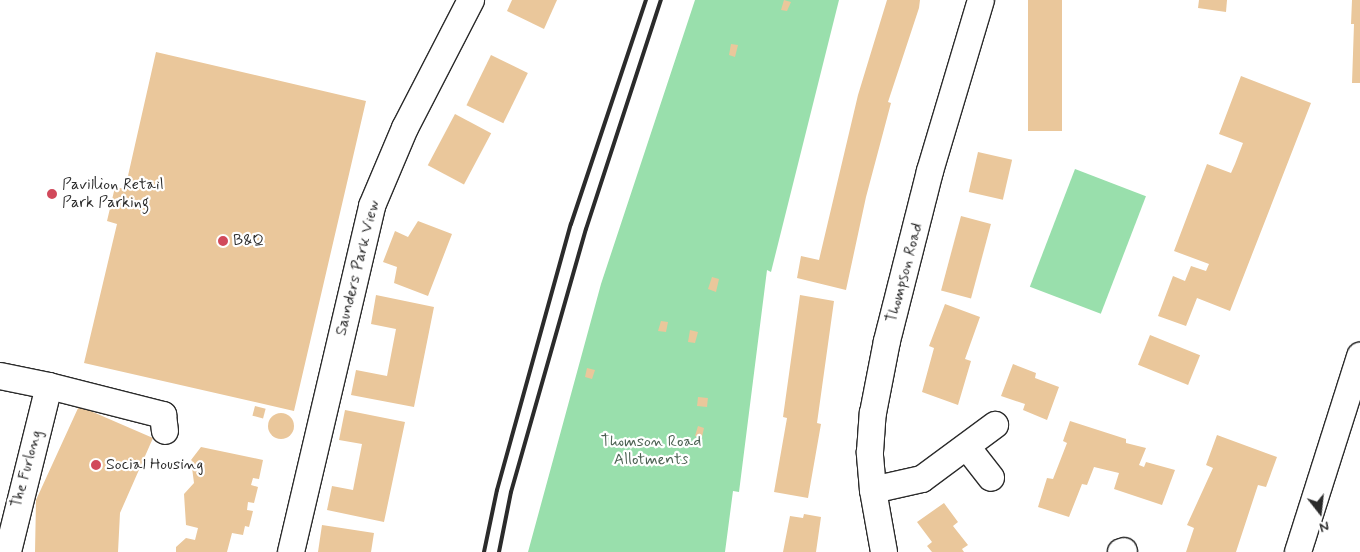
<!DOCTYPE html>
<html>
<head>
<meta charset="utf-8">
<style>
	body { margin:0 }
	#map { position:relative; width:1360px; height:552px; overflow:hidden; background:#fff; font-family:Mynerve,sans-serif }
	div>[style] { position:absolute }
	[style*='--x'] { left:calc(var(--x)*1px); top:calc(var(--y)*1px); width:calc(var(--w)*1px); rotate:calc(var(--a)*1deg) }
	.green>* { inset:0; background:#99dfac; transform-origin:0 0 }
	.building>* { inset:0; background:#eac79b; transform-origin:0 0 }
	.round { border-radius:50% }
	.roads { filter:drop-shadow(1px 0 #2b2b2b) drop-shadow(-1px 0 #2b2b2b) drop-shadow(0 1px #2b2b2b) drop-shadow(0 -1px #2b2b2b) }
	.minor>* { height:26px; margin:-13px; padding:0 13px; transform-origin:13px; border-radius:13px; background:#fff }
	.rail>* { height:4px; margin:-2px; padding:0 2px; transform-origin:2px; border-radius:2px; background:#2b2b2b }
	.dots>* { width:14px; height:14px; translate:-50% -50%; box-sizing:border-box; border:2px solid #fff; border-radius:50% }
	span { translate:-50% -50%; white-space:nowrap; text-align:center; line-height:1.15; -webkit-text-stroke:4.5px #fff; paint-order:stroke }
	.poi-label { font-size:16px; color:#2b2b2b }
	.left { translate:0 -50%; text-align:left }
	.street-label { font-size:16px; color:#2b2b2b }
	.park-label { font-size:16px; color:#4c6152 }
	.north { position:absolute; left:1295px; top:487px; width:50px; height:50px; -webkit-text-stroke:4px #fff; paint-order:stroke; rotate:164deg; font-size:14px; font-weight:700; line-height:20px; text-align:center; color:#2b2b2b }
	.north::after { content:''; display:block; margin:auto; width:18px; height:22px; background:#2b2b2b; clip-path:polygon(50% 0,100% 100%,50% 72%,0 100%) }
</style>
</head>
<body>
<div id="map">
	<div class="green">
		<div style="clip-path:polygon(695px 0,839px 0,771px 272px,767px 270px,739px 492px,733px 491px,725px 552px,528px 552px,601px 284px)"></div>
		<div style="left:1075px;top:169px;width:76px;height:126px;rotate:21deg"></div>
	</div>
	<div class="building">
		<div style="clip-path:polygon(512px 0,557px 0,544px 29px,507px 11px)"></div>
		<div style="clip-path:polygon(784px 0,791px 2px,787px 11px,781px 10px)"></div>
		<div style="clip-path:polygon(887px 0,920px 0,919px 8px,888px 102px,891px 103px,866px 197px,846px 290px,797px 278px,801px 256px,819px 260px,858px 95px)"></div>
		<div style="left:1028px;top:0;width:34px;height:131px"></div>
		<div style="clip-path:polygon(1199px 0,1227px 0,1226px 12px,1198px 8px)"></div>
		<div style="clip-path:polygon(1352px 0,1360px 0,1360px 83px,1352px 83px,1354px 24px,1351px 24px)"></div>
		<div style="clip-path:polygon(731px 44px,738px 45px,735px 57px,729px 55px)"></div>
		<div style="clip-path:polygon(156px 52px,366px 101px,294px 411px,84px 363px,117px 224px,107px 221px,115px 187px,125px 189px)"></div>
		<div style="left:491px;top:55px;width:41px;height:56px;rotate:26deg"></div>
		<div style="clip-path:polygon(1241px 76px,1311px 103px,1230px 311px,1197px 298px,1186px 326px,1158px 316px,1173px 276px,1185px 281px,1191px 266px,1206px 271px,1209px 264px,1174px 251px,1207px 164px,1231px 173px,1235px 164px,1243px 143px,1219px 134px)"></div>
		<div style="left:455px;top:114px;width:41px;height:58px;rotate:28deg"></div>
		<div style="left:978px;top:152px;width:35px;height:41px;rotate:13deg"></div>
		<div style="left:961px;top:216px;width:31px;height:77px;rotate:15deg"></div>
		<div style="clip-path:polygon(418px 221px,452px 234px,428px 296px,394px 283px,397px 267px,383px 262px,395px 231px,408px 237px)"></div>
		<div style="clip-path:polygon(712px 277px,719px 279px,716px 292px,708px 289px)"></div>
		<div style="clip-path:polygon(376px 295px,434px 307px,414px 407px,351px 395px,356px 370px,387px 376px,396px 329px,371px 324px)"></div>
		<div style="clip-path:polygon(800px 295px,834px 301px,817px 423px,821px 424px,808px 498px,774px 492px,787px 418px,783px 417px)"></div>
		<div style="clip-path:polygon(945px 304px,980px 317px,965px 359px,971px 361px,958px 405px,922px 392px,934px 348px,929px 346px)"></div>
		<div style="clip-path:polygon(661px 321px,668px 322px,666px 332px,658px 331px)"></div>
		<div style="clip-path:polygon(690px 330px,698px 332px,695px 343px,688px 342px)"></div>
		<div style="left:1150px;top:335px;width:54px;height:32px;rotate:22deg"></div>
		<div style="clip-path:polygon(1013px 364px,1036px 373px,1035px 378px,1059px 387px,1047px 420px,1023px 410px,1025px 404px,1001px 396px)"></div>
		<div style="clip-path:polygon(587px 368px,595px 370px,592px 379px,585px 377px)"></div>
		<div style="left:698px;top:397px;width:10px;height:9px;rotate:6deg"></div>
		<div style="clip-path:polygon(79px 406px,153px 438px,120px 513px,118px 552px,35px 552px,36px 500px)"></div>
		<div style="left:255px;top:406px;width:11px;height:10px;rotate:15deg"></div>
		<div style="clip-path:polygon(345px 410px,405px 422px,384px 522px,327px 510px,332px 486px,353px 490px,362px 444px,339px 440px)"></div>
		<div class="round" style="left:268px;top:413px;width:26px;height:26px"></div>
		<div style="clip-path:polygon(1070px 421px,1126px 439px,1126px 443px,1146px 448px,1139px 465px,1144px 467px,1146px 462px,1175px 470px,1162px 505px,1114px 489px,1119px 473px,1094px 467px,1087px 485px,1082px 484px,1069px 517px,1038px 507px,1047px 478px,1053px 479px,1067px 443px,1063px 441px)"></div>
		<div style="clip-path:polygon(698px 426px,704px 428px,702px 437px,695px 436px)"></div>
		<div style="clip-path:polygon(1217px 435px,1277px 457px,1266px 487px,1258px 485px,1236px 552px,1186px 552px,1194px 528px,1187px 525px,1213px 468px,1206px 465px)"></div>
		<div style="clip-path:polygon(201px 447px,263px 460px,259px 479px,253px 478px,251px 485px,258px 487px,254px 503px,248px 502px,247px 510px,253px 511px,249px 527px,245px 526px,243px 535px,232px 533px,227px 552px,176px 552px,176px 547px,186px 538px,195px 540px,198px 528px,186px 525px,184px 494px,194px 483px,191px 460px)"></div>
		<div style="clip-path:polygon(944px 503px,958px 522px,953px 526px,968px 545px,962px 549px,964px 552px,932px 552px,927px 546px,932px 542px,917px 522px)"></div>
		<div style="clip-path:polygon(804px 514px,821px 517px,816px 552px,783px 552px,790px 516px,803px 518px)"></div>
		<div style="clip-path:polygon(322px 525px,374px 533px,371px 552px,318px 552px)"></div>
	</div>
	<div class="roads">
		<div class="minor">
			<div style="--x:0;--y:376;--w:50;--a:11.5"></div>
			<div style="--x:49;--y:386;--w:171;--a:103.9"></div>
			<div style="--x:49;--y:386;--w:118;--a:14.3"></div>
			<div style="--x:163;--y:415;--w:16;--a:83"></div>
			<div style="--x:967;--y:447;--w:39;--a:52"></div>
			<div style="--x:873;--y:490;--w:50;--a:-12.7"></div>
			<div style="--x:922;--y:479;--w:91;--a:-36.5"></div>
			<div style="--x:291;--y:552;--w:355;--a:-76.8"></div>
			<div style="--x:372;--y:206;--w:85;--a:-67.1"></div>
			<div style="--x:405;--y:128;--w:144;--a:-62.7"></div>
			<div style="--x:884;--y:552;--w:63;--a:-100.1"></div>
			<div style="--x:873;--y:490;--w:38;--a:-95"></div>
			<div style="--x:870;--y:452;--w:39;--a:-86"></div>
			<div style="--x:873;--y:413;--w:73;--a:-79"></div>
			<div style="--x:887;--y:341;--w:175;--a:-75.8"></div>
			<div style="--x:930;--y:171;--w:178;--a:-73.4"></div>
			<div style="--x:1121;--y:552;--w:3;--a:-18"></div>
			<div style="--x:1298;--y:552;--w:206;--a:-72.4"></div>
		</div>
	</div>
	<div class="rail">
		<div style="--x:484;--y:552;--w:63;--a:-78.2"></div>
		<div style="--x:497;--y:490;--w:276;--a:-74.5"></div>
		<div style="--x:571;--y:224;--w:236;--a:-71.5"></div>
		<div style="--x:499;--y:552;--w:61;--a:-78.7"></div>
		<div style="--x:511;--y:492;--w:273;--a:-74.1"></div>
		<div style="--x:586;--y:229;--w:241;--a:-71.9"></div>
	</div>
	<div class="dots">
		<div style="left:52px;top:194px;background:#d1495b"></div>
		<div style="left:223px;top:241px;background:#d1495b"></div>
		<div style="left:96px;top:465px;background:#d1495b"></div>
	</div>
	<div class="poi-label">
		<span class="left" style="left:62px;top:194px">Pavillion Retail<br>Park Parking</span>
		<span class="left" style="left:233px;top:241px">B&amp;Q</span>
		<span class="left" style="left:106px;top:465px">Social Housing</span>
	</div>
	<div class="street-label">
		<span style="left:358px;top:268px;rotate:-76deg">Saunders Park View</span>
		<span style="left:905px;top:273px;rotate:-75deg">Thompson Road</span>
		<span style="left:27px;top:469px;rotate:-75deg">The Furlong</span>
	</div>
	<div class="park-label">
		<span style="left:651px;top:451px">Thomson Road<br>Allotments</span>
	</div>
	<div class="north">N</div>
</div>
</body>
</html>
